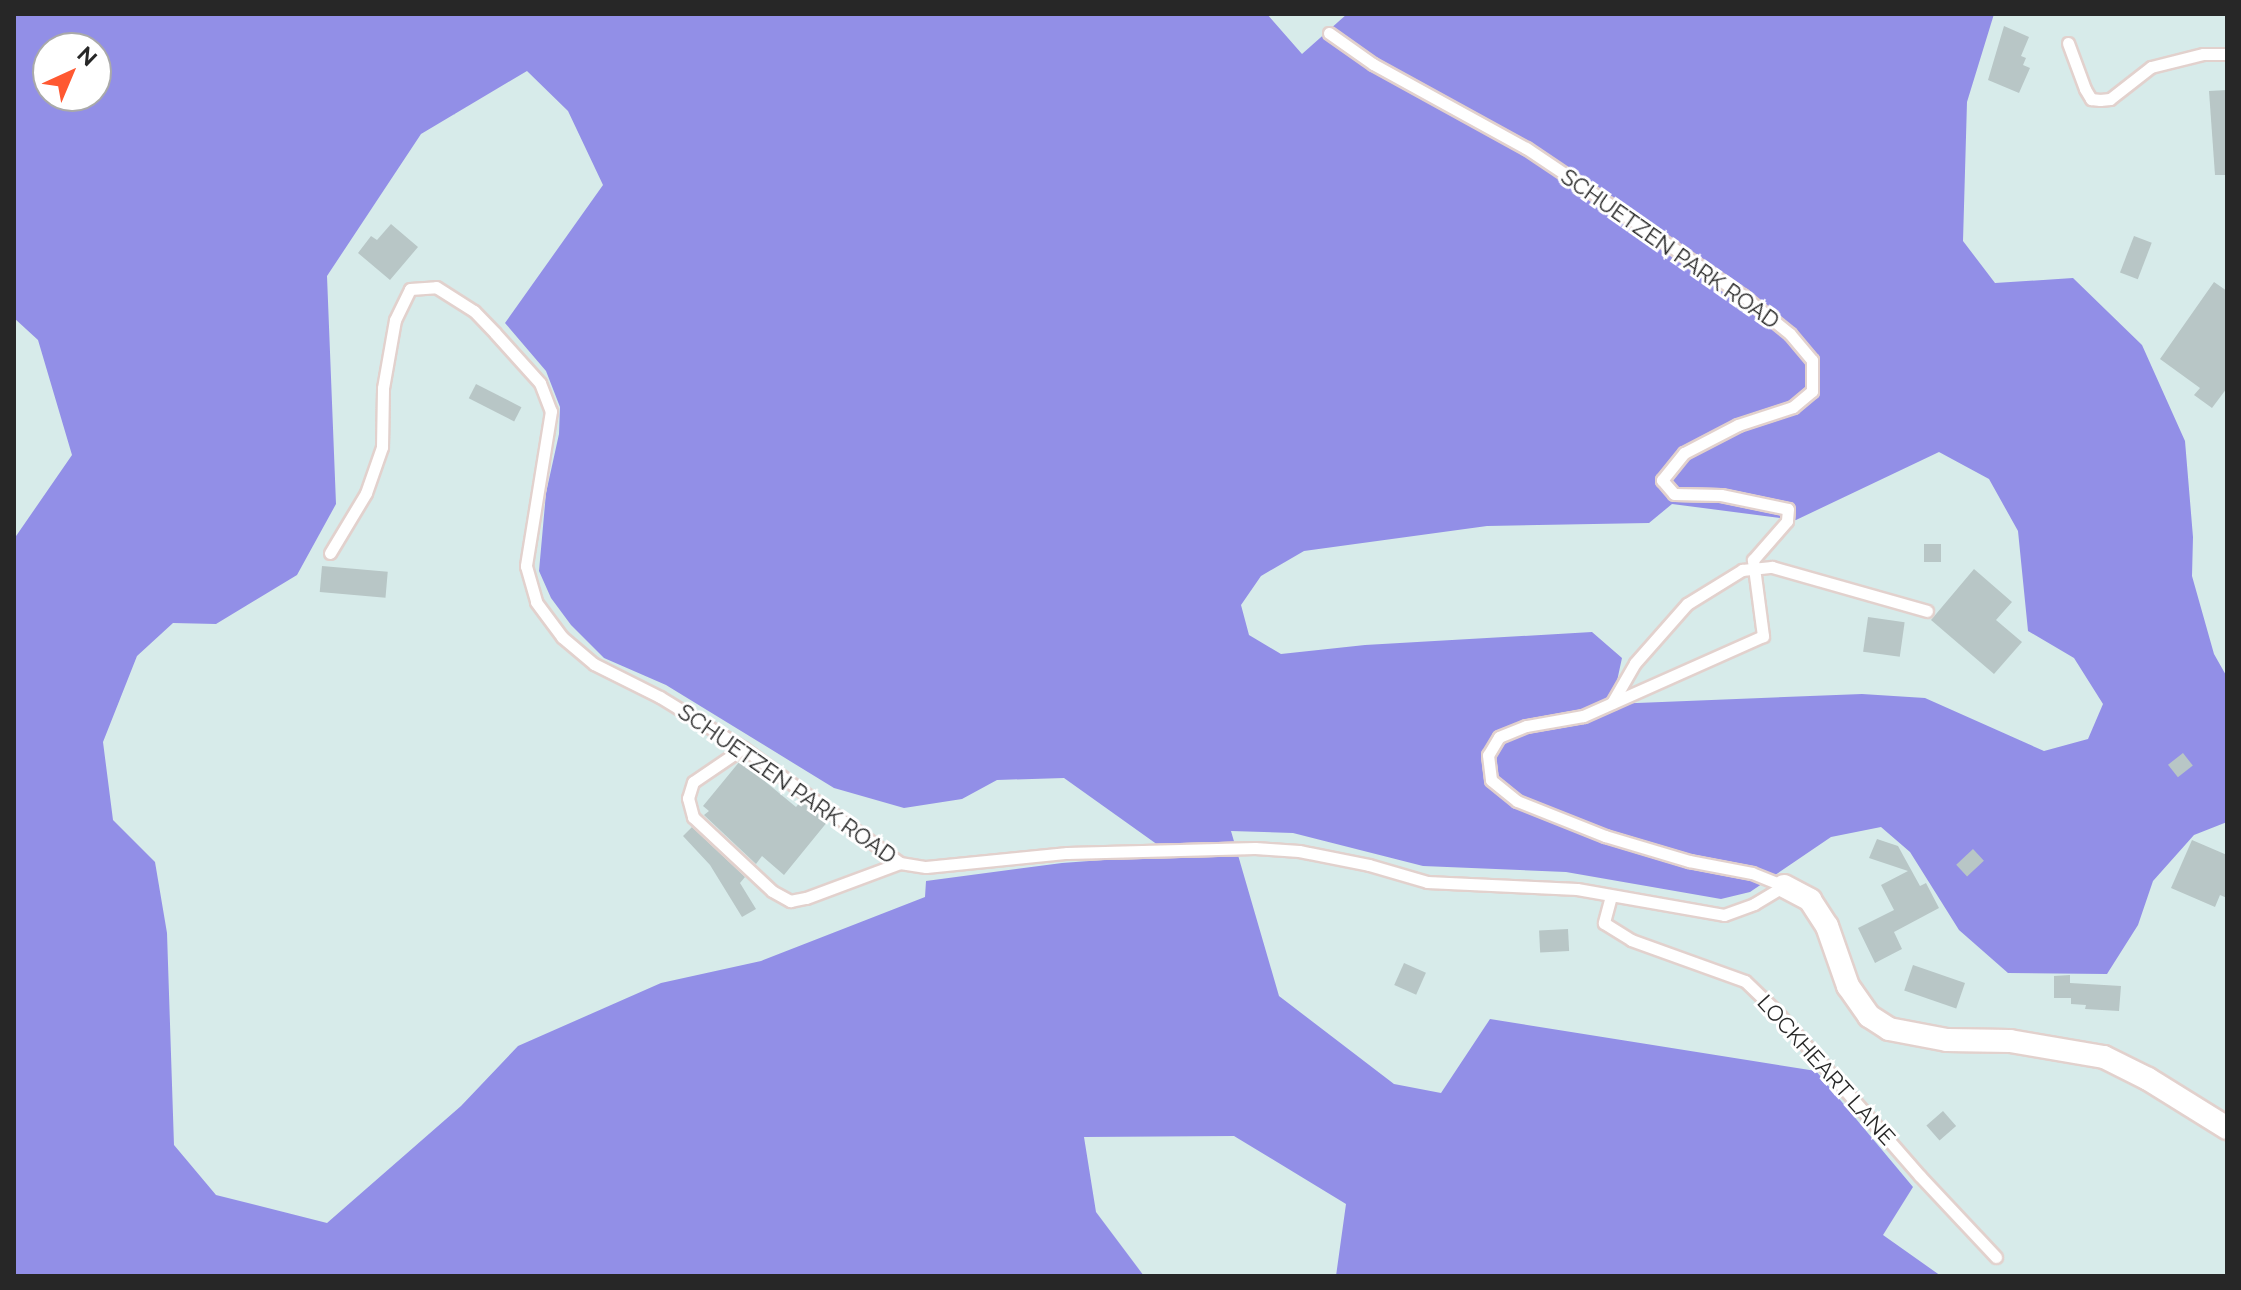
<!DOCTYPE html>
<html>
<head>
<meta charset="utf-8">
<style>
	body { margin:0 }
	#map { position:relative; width:2241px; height:1290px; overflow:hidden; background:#d7ebea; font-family:Raleway,sans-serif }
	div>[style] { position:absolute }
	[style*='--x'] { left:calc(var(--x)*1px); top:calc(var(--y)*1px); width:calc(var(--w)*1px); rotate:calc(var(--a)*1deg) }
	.green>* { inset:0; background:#928fe7 }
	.building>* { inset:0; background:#b8c6c6; transform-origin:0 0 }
	.roads { filter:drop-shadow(2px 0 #e2d1cd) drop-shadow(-2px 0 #e2d1cd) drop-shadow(0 2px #e2d1cd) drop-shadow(0 -2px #e2d1cd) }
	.service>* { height:11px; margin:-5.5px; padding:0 5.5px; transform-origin:5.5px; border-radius:5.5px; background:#fff }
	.minor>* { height:22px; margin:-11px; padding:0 11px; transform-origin:11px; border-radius:11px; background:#fff }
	span { translate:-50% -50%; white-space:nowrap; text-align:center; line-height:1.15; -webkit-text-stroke:6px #fff; paint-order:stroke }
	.street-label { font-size:22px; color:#272727 }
	.frame { position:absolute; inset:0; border:16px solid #272727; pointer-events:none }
	.north { position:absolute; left:32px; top:32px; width:80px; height:80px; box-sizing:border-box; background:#fff; border:2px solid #a9a9a9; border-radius:50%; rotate:44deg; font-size:22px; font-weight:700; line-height:32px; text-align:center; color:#272727 }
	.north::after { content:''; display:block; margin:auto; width:28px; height:36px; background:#ff5831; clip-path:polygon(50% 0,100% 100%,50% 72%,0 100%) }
</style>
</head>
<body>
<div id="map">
	<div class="green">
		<div style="clip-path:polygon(evenodd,14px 14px,1267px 14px,1302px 54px,1347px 14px,1994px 14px,1967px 102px,1963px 241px,1995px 283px,2073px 278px,2142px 345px,2185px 441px,2193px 537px,2192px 576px,2214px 654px,2227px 677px,2227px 822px,2194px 835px,2153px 881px,2138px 925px,2107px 974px,2008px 973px,1959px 930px,1910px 852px,1881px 827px,1831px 837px,1750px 892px,1721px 899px,1566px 872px,1423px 866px,1293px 833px,1231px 831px,1279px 996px,1394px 1084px,1441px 1093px,1490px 1019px,1816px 1071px,1913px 1187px,1883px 1235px,1941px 1276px,1336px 1276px,1346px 1204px,1234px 1136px,1084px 1137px,1096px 1212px,1144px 1276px,14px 1276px,14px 539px,72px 455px,38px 340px,14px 318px,14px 14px,48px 48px,96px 48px,96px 96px,48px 96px,48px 48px,14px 14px,527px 71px,568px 111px,603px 185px,505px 323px,546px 371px,560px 407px,559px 434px,546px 493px,539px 571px,551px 598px,571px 625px,604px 658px,666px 685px,834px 788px,904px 808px,962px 799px,997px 780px,1064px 778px,1172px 855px,1062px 863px,926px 881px,925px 897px,761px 961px,661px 983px,518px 1046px,461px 1106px,327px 1223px,216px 1195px,174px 1145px,167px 933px,155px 862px,113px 820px,103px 742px,137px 656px,173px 623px,216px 624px,297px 575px,336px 504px,327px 276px,421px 134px,527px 71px,14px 14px,1939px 452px,1989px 479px,2018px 531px,2028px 631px,2074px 658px,2103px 704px,2088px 739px,2044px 751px,1925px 698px,1862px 694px,1612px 704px,1622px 658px,1592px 632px,1365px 645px,1281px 654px,1249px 635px,1241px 605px,1261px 576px,1304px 551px,1487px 526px,1649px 523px,1672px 504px,1796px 520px,1939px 452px)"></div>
	</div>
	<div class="building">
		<div style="clip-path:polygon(2004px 26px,2029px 37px,2021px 56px,2026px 58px,2023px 65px,2030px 68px,2019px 93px,1988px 80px)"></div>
		<div style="clip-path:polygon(2227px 90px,2227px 175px,2215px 175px,2209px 91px)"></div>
		<div style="clip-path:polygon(391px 224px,418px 247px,390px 280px,358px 253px,371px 236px,377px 240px)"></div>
		<div style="left:2134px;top:236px;width:19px;height:39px;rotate:21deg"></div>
		<div style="clip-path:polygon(2214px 282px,2227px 291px,2227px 388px,2212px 408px,2194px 395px,2200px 388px,2160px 359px)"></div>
		<div style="left:476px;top:384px;width:51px;height:16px;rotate:27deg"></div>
		<div style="left:1924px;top:544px;width:17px;height:18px"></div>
		<div style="left:322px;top:566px;width:66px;height:26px;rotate:5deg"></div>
		<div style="clip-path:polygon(1974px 569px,2012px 602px,1996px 620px,2022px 642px,1994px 674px,1931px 620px)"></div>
		<div style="left:1868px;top:617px;width:37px;height:35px;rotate:8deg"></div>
		<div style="left:2183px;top:753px;width:16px;height:19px;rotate:52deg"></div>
		<div style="clip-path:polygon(740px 761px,796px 807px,801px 801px,828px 821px,784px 875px,762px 856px,756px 864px,704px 815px,709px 811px,703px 806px)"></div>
		<div style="clip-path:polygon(692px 827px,745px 877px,740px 883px,756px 909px,742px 917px,710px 865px,683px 836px)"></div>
		<div style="clip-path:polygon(1877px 839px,1898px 846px,1920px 886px,1926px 883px,1939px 908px,1894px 932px,1902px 949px,1875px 963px,1858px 928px,1894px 910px,1881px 885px,1908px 871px,1869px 858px)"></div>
		<div style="clip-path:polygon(2192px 840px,2227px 855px,2227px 898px,2220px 895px,2215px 907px,2171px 888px)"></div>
		<div style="left:1973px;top:849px;width:16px;height:23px;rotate:47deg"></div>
		<div style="left:1568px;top:929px;width:22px;height:29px;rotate:87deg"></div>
		<div style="left:1404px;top:963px;width:24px;height:24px;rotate:24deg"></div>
		<div style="left:1913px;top:965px;width:55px;height:27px;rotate:19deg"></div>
		<div style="clip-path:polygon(2070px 975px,2070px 983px,2121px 986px,2119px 1011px,2085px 1009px,2086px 1005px,2071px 1004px,2071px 998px,2054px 998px,2054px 976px)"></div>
		<div style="left:1943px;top:1111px;width:20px;height:22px;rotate:49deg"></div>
	</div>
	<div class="roads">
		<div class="service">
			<div style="--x:1329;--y:33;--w:54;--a:35.2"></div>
			<div style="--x:1373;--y:64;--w:175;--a:28.8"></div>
			<div style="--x:1526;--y:148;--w:73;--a:33.9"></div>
			<div style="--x:1587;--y:189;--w:188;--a:34.4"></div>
			<div style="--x:1742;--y:295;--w:62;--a:39.1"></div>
			<div style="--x:1790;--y:334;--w:34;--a:50"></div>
			<div style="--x:1812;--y:360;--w:31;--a:90"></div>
			<div style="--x:1812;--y:391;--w:25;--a:140"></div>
			<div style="--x:1793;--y:407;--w:58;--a:161.9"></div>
			<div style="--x:1738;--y:425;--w:61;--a:152.6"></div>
			<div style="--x:1684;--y:453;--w:35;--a:129"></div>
			<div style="--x:1662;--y:480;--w:18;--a:49"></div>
			<div style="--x:1674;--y:494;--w:47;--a:1.2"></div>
			<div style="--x:1721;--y:495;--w:68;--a:11.8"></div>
			<div style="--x:1788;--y:509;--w:12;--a:95"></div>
			<div style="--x:1787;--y:521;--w:52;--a:131.1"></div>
			<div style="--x:1753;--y:560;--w:77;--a:82.5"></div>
			<div style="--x:1763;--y:636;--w:197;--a:156"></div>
			<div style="--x:1583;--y:716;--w:58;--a:170"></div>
			<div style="--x:1526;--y:726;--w:29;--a:158"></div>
			<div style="--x:1499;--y:737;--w:21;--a:121"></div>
			<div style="--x:1488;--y:755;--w:25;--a:83"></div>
			<div style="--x:1491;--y:780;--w:33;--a:39"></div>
			<div style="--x:1517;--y:801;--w:95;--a:21.7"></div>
			<div style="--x:1605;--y:836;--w:88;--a:16.6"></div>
			<div style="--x:1689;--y:861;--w:64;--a:10.8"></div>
			<div style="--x:1752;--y:873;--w:35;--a:22"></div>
			<div style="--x:2068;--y:43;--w:49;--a:69.7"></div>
			<div style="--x:2085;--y:89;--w:12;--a:59"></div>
			<div style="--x:2091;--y:99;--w:9;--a:6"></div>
			<div style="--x:2100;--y:100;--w:10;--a:-6"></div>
			<div style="--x:2110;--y:99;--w:52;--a:-38"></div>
			<div style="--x:2151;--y:67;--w:54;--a:-14"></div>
			<div style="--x:2203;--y:54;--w:24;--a:0"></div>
			<div style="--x:330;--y:553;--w:70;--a:-59"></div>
			<div style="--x:366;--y:493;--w:49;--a:-70.8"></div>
			<div style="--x:382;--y:447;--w:59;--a:-89"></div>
			<div style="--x:383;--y:388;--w:69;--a:-80"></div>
			<div style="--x:395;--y:320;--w:34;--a:-64"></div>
			<div style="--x:410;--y:289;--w:26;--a:-4"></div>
			<div style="--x:436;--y:287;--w:45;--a:32.3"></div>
			<div style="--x:474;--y:311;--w:30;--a:46"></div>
			<div style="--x:495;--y:333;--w:67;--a:48"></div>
			<div style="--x:540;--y:383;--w:30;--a:69"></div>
			<div style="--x:551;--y:411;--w:157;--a:99.2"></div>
			<div style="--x:526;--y:566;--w:37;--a:74"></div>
			<div style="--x:536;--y:602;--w:44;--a:53.4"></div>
			<div style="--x:562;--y:637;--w:42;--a:40.2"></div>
			<div style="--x:594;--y:664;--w:74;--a:26.6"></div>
			<div style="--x:660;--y:697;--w:97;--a:31.6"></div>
			<div style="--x:743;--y:748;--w:195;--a:36.2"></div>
			<div style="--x:900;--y:863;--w:26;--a:9"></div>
			<div style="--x:926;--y:867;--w:142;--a:-5.7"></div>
			<div style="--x:1067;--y:853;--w:188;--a:-1.5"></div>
			<div style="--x:1255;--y:848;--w:44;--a:3.9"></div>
			<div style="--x:1299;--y:851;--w:71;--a:11.3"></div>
			<div style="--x:1369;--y:865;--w:60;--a:16.3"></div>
			<div style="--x:1427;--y:882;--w:150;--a:2.7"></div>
			<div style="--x:1577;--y:889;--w:149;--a:10"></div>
			<div style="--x:1724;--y:915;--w:32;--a:-20"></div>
			<div style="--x:1754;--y:904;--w:35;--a:-31"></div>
			<div style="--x:1612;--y:703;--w:46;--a:-60.1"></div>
			<div style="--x:1635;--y:663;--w:79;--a:-48.6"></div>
			<div style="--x:1687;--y:604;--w:65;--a:-31.7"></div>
			<div style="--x:1742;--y:570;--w:30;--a:-6"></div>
			<div style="--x:1772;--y:567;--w:161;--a:15.8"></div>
			<div style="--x:743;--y:748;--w:60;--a:145.8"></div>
			<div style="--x:693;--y:782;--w:17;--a:107"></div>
			<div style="--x:688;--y:798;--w:20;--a:75"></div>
			<div style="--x:693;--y:817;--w:108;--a:43.1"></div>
			<div style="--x:772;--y:891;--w:21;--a:29"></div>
			<div style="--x:790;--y:901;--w:16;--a:-11"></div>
			<div style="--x:806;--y:898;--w:100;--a:-20.4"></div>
			<div style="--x:1611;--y:896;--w:28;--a:105"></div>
			<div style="--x:1604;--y:923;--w:32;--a:32"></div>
			<div style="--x:1631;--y:940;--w:121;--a:19.8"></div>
			<div style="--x:1745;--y:981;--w:45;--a:44.1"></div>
			<div style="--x:1777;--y:1012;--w:218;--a:48.9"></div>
			<div style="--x:1920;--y:1176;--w:111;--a:46.8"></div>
		</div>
		<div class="minor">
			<div style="--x:1784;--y:886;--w:30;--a:28"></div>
			<div style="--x:1810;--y:900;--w:31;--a:57"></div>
			<div style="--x:1827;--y:926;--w:64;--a:70.7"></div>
			<div style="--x:1848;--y:986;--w:37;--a:55"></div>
			<div style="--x:1869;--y:1016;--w:24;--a:33"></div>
			<div style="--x:1889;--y:1029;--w:59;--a:10.7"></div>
			<div style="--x:1947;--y:1040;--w:63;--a:0.9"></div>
			<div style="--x:2010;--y:1041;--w:95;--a:9.7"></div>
			<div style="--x:2104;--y:1057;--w:49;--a:26.6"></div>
			<div style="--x:2148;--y:1079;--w:93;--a:31.8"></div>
		</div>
	</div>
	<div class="street-label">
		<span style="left:1670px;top:249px;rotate:35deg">SCHUETZEN PARK ROAD</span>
		<span style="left:787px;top:784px;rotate:35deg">SCHUETZEN PARK ROAD</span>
		<span style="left:1826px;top:1070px;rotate:48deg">LOCKHEART LANE</span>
	</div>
	<div class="frame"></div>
	<div class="north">N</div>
</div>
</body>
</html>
